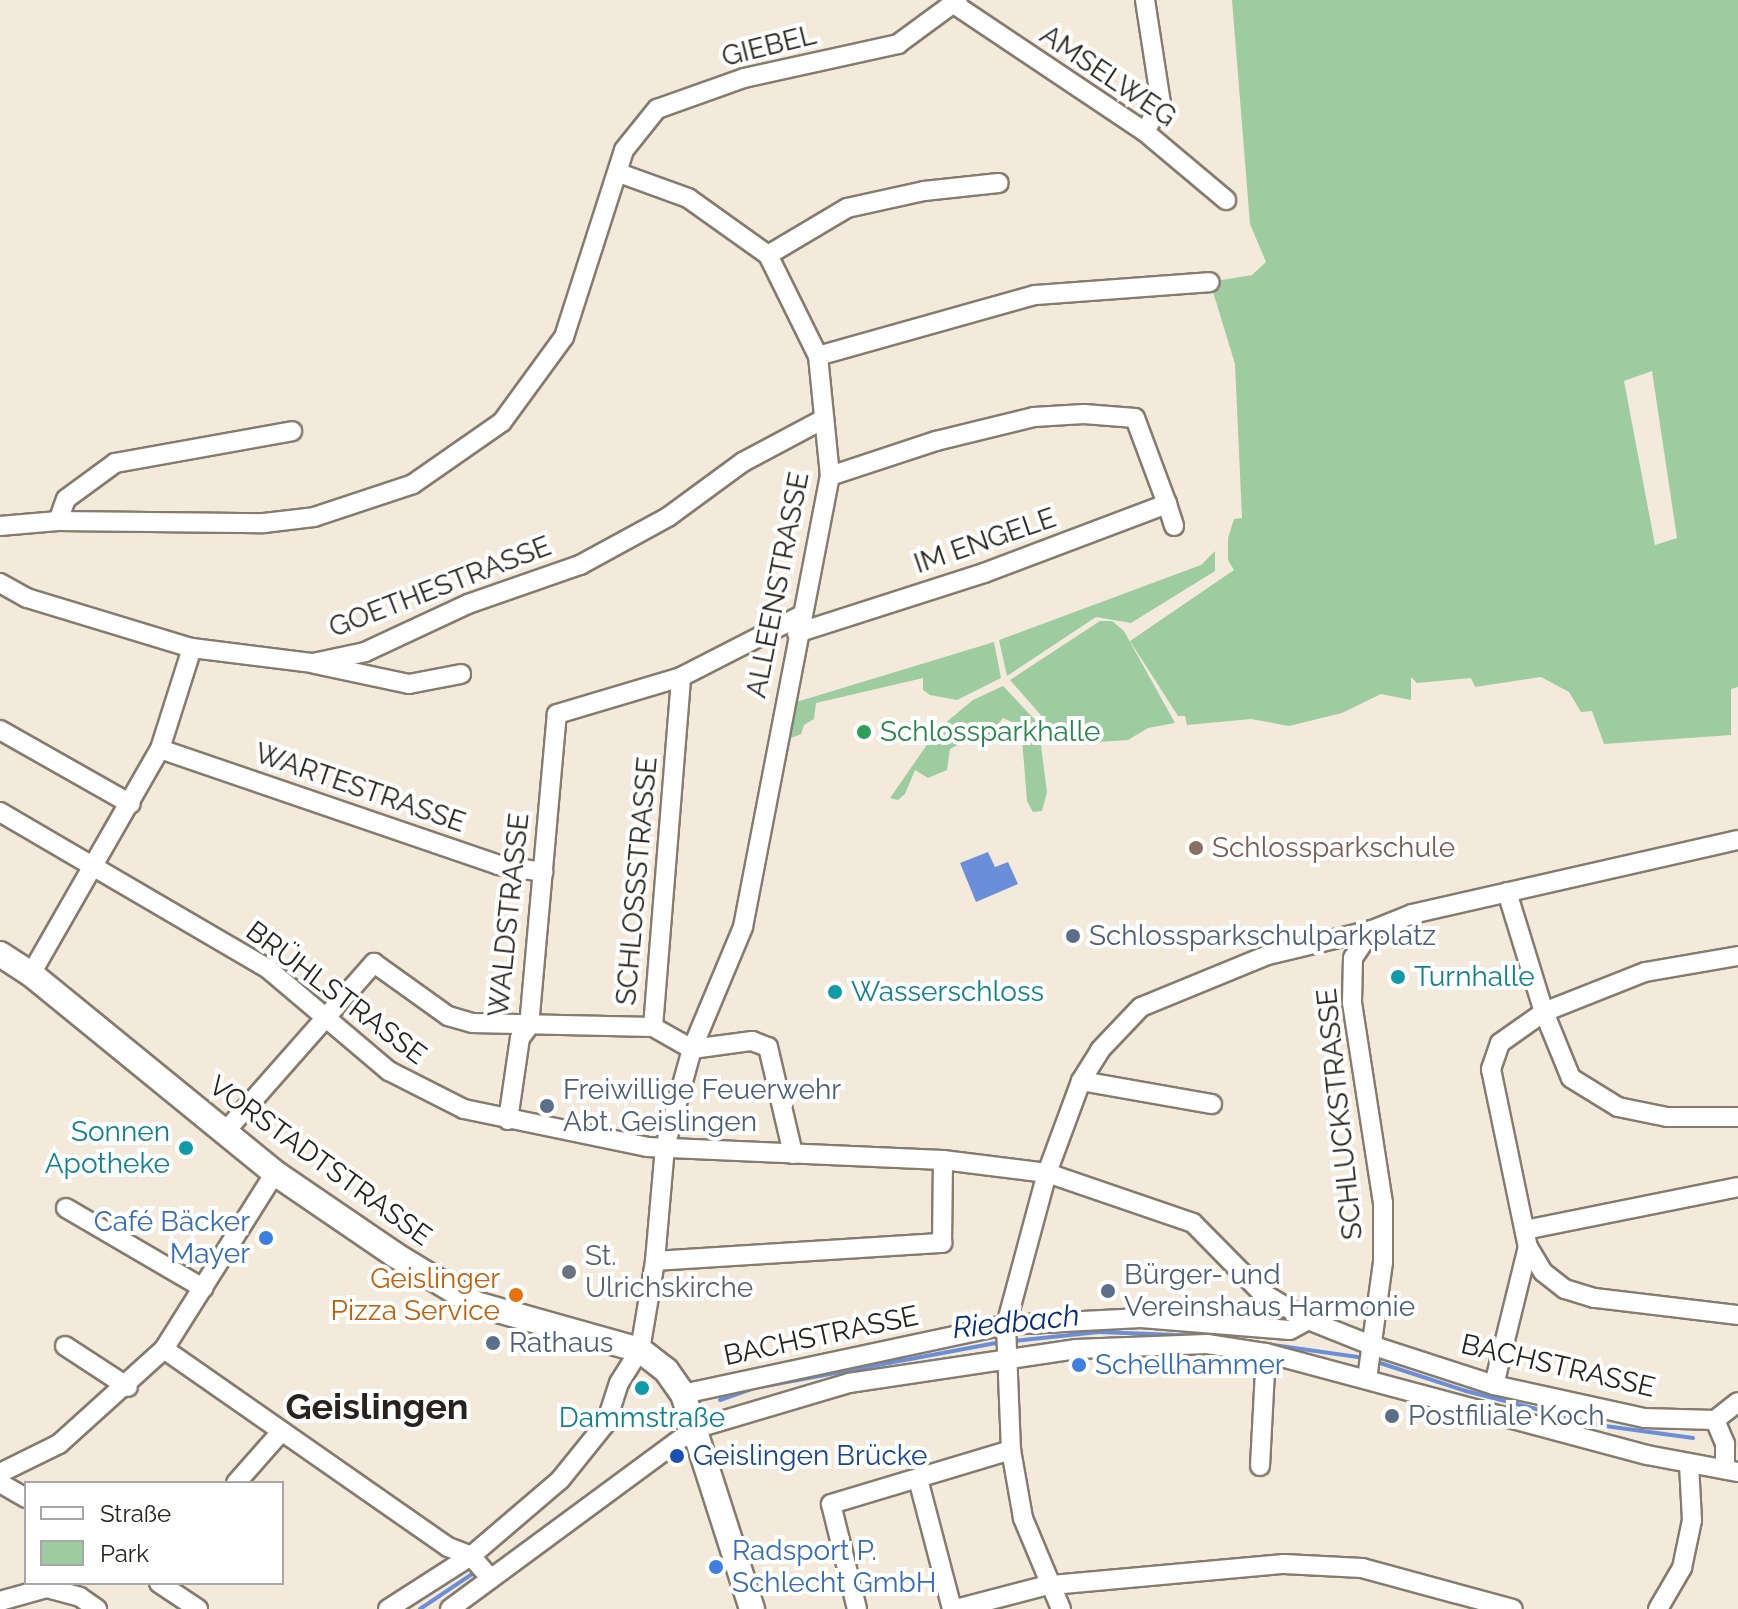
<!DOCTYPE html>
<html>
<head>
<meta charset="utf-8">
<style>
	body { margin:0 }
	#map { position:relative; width:1738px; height:1609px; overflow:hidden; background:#f4eadb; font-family:Raleway,sans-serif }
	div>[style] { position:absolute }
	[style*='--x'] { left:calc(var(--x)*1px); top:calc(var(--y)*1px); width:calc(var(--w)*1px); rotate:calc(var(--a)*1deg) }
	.green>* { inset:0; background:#9ccca0 }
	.water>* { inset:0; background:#6a8ed8 }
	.stream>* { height:4px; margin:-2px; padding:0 2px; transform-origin:2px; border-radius:2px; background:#6a8ed8 }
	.roads { filter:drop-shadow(2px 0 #857c6f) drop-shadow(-2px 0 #857c6f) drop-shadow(0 2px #857c6f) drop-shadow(0 -2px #857c6f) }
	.minor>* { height:18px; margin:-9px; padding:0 9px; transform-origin:9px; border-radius:9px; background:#fff }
	.major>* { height:24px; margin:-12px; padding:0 12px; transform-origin:12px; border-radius:12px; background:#fff }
	.dots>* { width:22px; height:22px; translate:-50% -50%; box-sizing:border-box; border:4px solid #fff; border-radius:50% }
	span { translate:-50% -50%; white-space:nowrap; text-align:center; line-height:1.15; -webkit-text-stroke:8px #fff; paint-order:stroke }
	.street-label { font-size:28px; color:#27231e }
	.leisure-label { font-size:28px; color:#27864d }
	.left { translate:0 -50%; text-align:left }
	.education-label { font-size:28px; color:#785e54 }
	.service-label { font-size:28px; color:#4e5e75 }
	.culture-label { font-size:28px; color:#0d838f }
	.right { translate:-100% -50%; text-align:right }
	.shop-label { font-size:28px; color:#366cbe }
	.worship-label { font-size:28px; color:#5b616d }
	.food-label { font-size:28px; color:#c56008 }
	.transit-label { font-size:28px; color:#164399 }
	.water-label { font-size:30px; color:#092b80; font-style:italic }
	.district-label { font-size:36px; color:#27231e; font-weight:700 }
	.legend { position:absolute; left:24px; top:1481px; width:260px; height:104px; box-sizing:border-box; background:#fff; border:2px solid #a9a7a5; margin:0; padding:10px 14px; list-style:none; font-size:24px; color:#27231e }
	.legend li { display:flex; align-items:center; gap:16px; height:40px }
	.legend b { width:40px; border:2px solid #a9a7a5 }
</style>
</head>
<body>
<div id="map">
	<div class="green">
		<div style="clip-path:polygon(evenodd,1232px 0,1738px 0,1738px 687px,1731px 689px,1731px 735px,1604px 744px,1592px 711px,1581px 712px,1569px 692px,1541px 677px,1475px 687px,1471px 678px,1417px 683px,1411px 677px,1411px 700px,1381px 694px,1342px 713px,1289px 726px,1251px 719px,1187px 725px,1185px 716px,1178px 716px,1130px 641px,1234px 570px,1228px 560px,1228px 538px,1234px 519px,1242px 518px,1235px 364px,1210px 282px,1252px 275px,1266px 262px,1250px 224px,1232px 0,1652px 371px,1677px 538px,1655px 545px,1624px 381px,1652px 371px)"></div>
		<div style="clip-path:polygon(1215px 551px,1215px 571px,1131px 623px,1096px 617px,1007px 676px,999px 640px,1201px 565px)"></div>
		<div style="clip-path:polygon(1100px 621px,1112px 621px,1124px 631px,1175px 723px,1148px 728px,1128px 740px,1066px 744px,1010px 680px)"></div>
		<div style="clip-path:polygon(994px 642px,1001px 678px,957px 700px,930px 695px,923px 690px,923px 678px,816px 703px,814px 719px,804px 725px,801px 734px,786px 740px,793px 703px)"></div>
		<div style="clip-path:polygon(1003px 686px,1038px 723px,1047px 792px,1042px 811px,1033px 812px,1027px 801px,1021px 726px,1003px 718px,988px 737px,971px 738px,950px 749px,947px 770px,928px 778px,915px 770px,905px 794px,898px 800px,890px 798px,938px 729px,973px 700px)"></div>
	</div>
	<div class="water">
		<div style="clip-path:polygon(988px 852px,995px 867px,1008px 862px,1018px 884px,976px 902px,960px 863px)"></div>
	</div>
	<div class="stream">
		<div style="--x:1224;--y:1338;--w:142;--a:8.1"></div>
		<div style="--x:1013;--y:1341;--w:86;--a:-6"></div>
		<div style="--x:1099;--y:1332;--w:104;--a:2.2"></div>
		<div style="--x:1374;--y:1361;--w:97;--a:18.1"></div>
		<div style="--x:1466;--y:1391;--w:136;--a:14.4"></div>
		<div style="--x:1598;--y:1425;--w:96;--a:7.8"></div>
		<div style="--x:720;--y:1400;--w:37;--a:-19"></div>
		<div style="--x:755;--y:1388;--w:249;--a:-10.6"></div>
		<div style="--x:420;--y:1609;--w:63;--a:-33.9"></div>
	</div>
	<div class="roads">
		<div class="minor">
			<div style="--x:1145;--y:0;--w:104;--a:81.2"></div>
			<div style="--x:1161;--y:103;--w:33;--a:119"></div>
			<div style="--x:954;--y:4;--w:230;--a:33.8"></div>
			<div style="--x:1145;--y:132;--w:106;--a:40"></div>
			<div style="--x:768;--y:255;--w:92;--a:-30.7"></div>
			<div style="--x:847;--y:208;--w:79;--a:-12.4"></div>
			<div style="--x:924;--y:191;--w:75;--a:-6.1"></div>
			<div style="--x:818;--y:356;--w:225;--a:-15.7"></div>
			<div style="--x:1035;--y:295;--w:175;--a:-4.2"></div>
			<div style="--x:830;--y:476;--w:112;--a:-18.3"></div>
			<div style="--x:936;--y:441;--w:101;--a:-13.8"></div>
			<div style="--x:1034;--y:417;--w:50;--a:-3.4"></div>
			<div style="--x:1084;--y:414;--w:51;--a:4.5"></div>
			<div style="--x:1135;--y:418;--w:92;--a:69.6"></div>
			<div style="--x:58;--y:521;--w:23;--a:-70"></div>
			<div style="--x:66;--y:499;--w:61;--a:-36.3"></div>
			<div style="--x:115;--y:463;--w:180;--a:-10.2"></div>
			<div style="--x:0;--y:526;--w:58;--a:-4.9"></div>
			<div style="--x:58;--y:521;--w:206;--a:0.6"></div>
			<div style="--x:264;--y:523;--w:50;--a:-6.8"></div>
			<div style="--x:314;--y:517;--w:104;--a:-18.4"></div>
			<div style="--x:413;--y:484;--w:108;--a:-34.9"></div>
			<div style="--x:502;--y:422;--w:105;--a:-53.9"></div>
			<div style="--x:564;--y:337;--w:196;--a:-72.2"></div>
			<div style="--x:624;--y:150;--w:53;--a:-51.2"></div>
			<div style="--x:657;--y:109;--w:92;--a:-19.6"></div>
			<div style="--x:744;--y:78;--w:158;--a:-12.4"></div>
			<div style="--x:898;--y:44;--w:74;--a:-36.3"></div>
			<div style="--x:0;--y:583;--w:31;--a:29"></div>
			<div style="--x:27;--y:598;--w:172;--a:16.9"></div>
			<div style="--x:192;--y:648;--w:122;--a:7.1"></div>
			<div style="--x:313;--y:663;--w:53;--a:-11.9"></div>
			<div style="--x:365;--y:652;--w:114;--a:-25"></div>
			<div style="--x:468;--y:604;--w:119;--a:-19.2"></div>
			<div style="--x:580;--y:565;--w:100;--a:-28.6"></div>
			<div style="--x:668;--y:517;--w:93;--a:-36.3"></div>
			<div style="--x:743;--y:462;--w:92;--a:-28"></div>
			<div style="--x:797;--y:633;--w:196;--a:-17.8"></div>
			<div style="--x:984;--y:573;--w:196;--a:-20.7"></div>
			<div style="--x:1167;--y:504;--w:23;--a:72"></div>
			<div style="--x:315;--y:664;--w:96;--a:12"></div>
			<div style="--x:409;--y:684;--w:53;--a:-10.9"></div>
			<div style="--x:0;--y:730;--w:150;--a:29.5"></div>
			<div style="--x:160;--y:749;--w:357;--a:18.9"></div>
			<div style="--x:498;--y:865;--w:46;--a:8.8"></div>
			<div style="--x:0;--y:812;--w:309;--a:30.3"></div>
			<div style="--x:267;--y:968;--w:160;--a:40.2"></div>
			<div style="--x:389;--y:1071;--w:84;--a:26.9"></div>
			<div style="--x:464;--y:1109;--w:187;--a:11.7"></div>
			<div style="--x:647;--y:1147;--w:296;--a:2.5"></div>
			<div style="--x:943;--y:1160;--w:105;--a:7.1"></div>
			<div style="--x:1047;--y:1173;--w:154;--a:18.9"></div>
			<div style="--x:1193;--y:1223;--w:97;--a:45.4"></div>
			<div style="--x:1261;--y:1292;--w:55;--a:30.8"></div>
			<div style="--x:1308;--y:1320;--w:68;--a:21.6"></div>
			<div style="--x:1371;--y:1345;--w:129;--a:18"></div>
			<div style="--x:1494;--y:1385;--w:154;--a:12.4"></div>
			<div style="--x:1644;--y:1418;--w:71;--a:1.6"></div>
			<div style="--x:1715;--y:1420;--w:26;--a:67"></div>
			<div style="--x:1725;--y:1444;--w:25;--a:90"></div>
			<div style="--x:1507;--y:892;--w:126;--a:72.9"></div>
			<div style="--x:1544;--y:1012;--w:71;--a:67.8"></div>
			<div style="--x:1571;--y:1078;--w:55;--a:31.7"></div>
			<div style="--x:1618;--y:1107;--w:50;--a:11.5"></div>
			<div style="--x:1667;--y:1117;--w:71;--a:0"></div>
			<div style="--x:1738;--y:956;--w:94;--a:170.2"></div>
			<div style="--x:1645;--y:972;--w:109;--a:158.4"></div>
			<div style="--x:1544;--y:1012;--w:54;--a:144.8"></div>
			<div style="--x:1500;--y:1043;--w:28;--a:109"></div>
			<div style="--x:1491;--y:1069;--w:182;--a:78.3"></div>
			<div style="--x:1528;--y:1247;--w:29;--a:59"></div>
			<div style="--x:1543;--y:1272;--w:28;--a:38"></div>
			<div style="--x:1565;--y:1289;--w:31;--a:17"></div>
			<div style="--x:1595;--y:1298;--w:144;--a:6.8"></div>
			<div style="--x:31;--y:974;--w:259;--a:-60.2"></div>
			<div style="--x:160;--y:749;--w:106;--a:-72.4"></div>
			<div style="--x:653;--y:1027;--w:351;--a:-85.4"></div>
			<div style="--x:692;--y:1049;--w:61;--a:-7.6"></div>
			<div style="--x:752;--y:1041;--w:17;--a:21"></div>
			<div style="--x:768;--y:1047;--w:110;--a:76.8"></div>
			<div style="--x:1081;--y:1081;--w:133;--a:10"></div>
			<div style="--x:508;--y:1120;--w:83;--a:-81.7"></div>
			<div style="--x:520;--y:1038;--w:15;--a:-53"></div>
			<div style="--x:529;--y:1026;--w:313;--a:-84.9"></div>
			<div style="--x:557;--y:714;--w:129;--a:-16.6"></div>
			<div style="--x:681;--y:677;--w:134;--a:-27.1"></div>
			<div style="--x:224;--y:1133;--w:227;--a:-48.6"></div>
			<div style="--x:374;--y:963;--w:91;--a:35.6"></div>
			<div style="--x:448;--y:1016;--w:25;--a:16"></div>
			<div style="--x:472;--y:1023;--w:181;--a:1.3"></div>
			<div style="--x:653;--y:1027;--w:45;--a:29.4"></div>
			<div style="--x:66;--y:1208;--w:159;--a:30.3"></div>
			<div style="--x:1525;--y:1230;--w:217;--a:-11.4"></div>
			<div style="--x:655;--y:1261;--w:288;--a:-3.6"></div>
			<div style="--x:942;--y:1243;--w:83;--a:-89.3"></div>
			<div style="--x:65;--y:1346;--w:75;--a:33.1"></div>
			<div style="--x:164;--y:1349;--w:346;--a:34.9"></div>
			<div style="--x:448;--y:1547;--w:25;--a:21"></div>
			<div style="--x:471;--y:1556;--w:30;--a:49"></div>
			<div style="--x:1367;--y:1379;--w:118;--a:-82.2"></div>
			<div style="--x:1383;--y:1262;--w:59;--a:-90"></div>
			<div style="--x:1383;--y:1203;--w:203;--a:-98.8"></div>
			<div style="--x:1352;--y:1002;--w:44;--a:-88.7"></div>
			<div style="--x:1353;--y:958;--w:34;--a:-56"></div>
			<div style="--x:1494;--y:1385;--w:142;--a:-76.2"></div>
			<div style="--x:683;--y:1394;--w:330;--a:-12.1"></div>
			<div style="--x:1006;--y:1325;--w:135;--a:-3"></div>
			<div style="--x:1141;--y:1318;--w:149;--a:4.6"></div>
			<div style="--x:1290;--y:1330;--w:21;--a:-29"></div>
			<div style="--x:1715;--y:1420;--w:29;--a:-38"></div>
			<div style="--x:1260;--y:1466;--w:113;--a:-87"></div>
			<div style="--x:0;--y:1473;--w:66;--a:-26.2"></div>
			<div style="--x:59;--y:1444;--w:142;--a:-42.1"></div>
			<div style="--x:164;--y:1349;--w:208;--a:-57.8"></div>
			<div style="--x:918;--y:1479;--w:134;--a:75.3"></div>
			<div style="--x:0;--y:1483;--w:30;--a:30"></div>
			<div style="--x:236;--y:1483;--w:68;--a:-48.6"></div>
			<div style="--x:159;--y:1583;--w:47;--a:33.7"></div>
			<div style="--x:1052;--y:1585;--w:233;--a:-5.2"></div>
			<div style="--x:1284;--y:1564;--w:78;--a:2.9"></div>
			<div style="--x:1362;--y:1568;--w:156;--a:15.2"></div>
			<div style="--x:0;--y:1601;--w:49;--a:-15.5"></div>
			<div style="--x:47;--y:1588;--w:34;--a:15"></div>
			<div style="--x:80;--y:1597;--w:21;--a:35"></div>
			<div style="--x:388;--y:1609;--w:98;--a:-32.6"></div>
			<div style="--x:471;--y:1556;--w:117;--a:-40.5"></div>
			<div style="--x:560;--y:1480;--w:73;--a:-51.1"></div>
			<div style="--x:606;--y:1423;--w:42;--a:-72"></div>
			<div style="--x:619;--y:1383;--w:39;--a:-58"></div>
			<div style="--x:640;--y:1350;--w:90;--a:-80.4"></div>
			<div style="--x:655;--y:1261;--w:114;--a:-85"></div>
			<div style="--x:665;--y:1147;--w:102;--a:-74.6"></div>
			<div style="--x:692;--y:1049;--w:132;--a:-67.3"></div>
			<div style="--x:743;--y:927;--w:459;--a:-79.1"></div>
			<div style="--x:830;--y:476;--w:121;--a:-95.7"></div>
			<div style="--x:818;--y:356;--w:113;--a:-116.3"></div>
			<div style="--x:768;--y:255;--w:98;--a:-144.5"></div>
			<div style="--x:688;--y:198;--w:73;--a:-160.1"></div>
			<div style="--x:450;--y:1609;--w:303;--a:-36.4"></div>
			<div style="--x:694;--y:1429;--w:162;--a:-16.5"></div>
			<div style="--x:849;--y:1383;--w:230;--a:-8.5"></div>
			<div style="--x:1076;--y:1349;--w:131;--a:-2.2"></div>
			<div style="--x:1207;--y:1344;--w:60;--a:8.7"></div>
			<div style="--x:1266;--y:1353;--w:394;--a:15"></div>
			<div style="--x:1647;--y:1455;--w:93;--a:10.6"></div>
			<div style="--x:857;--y:1609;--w:108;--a:-103.9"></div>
			<div style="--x:831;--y:1504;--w:188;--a:-16.7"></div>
			<div style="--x:956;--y:1609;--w:95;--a:-14.6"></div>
			<div style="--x:1061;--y:1609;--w:99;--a:-112.7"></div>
			<div style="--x:1023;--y:1518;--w:69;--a:-100"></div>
			<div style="--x:1011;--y:1450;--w:125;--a:-92.3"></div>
			<div style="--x:1006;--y:1325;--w:157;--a:-74.9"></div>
			<div style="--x:1047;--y:1173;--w:98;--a:-69.7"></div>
			<div style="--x:1081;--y:1081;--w:36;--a:-58"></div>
			<div style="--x:1100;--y:1050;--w:59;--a:-46.4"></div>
			<div style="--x:1141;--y:1007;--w:137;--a:-22.3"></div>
			<div style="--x:1268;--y:955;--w:107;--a:-13.5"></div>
			<div style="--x:1372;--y:930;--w:43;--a:-21.8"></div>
			<div style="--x:1412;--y:914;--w:334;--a:-12.8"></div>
			<div style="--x:1658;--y:1609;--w:48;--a:-59.7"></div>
			<div style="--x:1682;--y:1568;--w:49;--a:-78.2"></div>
			<div style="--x:1692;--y:1520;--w:55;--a:-93.1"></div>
		</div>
		<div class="major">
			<div style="--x:0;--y:954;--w:37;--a:33"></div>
			<div style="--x:31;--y:974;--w:315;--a:39.2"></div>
			<div style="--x:275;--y:1173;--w:145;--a:34.3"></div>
			<div style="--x:395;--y:1255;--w:95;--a:31.2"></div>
			<div style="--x:476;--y:1304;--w:170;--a:15.7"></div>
			<div style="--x:640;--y:1350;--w:33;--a:38"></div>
			<div style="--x:666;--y:1370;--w:29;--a:55"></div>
			<div style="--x:683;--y:1394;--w:226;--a:72.2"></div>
		</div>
	</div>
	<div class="dots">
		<div style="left:864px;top:732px;background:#2e9e5b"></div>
		<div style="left:1196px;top:848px;background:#8d6e63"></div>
		<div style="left:1073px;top:936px;background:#5c6f8a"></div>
		<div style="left:1398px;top:977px;background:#0f9aa8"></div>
		<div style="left:835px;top:992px;background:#0f9aa8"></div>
		<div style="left:547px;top:1106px;background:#5c6f8a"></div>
		<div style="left:186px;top:1148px;background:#0f9aa8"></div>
		<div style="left:266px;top:1238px;background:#3f7fe0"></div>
		<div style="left:569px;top:1272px;background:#6b7280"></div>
		<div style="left:1108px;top:1291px;background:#5c6f8a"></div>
		<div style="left:516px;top:1295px;background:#e8710a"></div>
		<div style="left:493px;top:1343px;background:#5c6f8a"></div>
		<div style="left:1079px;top:1365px;background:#3f7fe0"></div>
		<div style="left:642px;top:1388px;background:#0f9aa8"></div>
		<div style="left:1392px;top:1416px;background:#5c6f8a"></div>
		<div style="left:677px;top:1456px;background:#1a4fb4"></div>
		<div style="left:716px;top:1567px;background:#3f7fe0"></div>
	</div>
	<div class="street-label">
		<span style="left:769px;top:46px;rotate:-14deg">GIEBEL</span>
		<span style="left:1108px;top:76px;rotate:34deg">AMSELWEG</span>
		<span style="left:985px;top:541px;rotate:-19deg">IM ENGELE</span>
		<span style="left:778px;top:585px;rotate:-79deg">ALLEENSTRASSE</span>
		<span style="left:440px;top:587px;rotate:-21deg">GOETHESTRASSE</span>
		<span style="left:360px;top:788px;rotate:19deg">WARTESTRASSE</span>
		<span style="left:637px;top:881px;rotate:-85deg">SCHLOSSSTRASSE</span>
		<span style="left:509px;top:915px;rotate:-84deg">WALDSTRASSE</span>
		<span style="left:336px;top:993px;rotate:37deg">BRÜHLSTRASSE</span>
		<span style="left:1340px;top:1114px;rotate:-96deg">SCHLUCKSTRASSE</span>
		<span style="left:320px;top:1161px;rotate:36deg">VORSTADTSTRASSE</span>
		<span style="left:821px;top:1336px;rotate:-12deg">BACHSTRASSE</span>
		<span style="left:1558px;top:1366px;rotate:13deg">BACHSTRASSE</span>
	</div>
	<div class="leisure-label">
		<span class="left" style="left:880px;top:732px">Schlossparkhalle</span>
	</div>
	<div class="education-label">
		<span class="left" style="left:1212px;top:848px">Schlossparkschule</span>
	</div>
	<div class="service-label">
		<span class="left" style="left:1089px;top:936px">Schlossparkschulparkplatz</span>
		<span class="left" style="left:563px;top:1106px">Freiwillige Feuerwehr<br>Abt. Geislingen</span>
		<span class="left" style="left:1124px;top:1291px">Bürger- und<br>Vereinshaus Harmonie</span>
		<span class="left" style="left:509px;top:1343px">Rathaus</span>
		<span class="left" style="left:1408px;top:1416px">Postfiliale Koch</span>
	</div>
	<div class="culture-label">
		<span class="left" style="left:1414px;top:977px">Turnhalle</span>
		<span class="left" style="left:851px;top:992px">Wasserschloss</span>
		<span class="right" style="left:170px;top:1148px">Sonnen<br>Apotheke</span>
		<span style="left:642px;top:1418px">Dammstraße</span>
	</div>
	<div class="shop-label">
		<span class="right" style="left:250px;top:1238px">Café Bäcker<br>Mayer</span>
		<span class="left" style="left:1095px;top:1365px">Schellhammer</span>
		<span class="left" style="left:732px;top:1567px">Radsport P.<br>Schlecht GmbH</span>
	</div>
	<div class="worship-label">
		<span class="left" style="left:585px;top:1272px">St.<br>Ulrichskirche</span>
	</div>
	<div class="food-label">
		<span class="right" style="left:500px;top:1295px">Geislinger<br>Pizza Service</span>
	</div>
	<div class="transit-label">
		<span class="left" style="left:693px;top:1456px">Geislingen Brücke</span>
	</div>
	<div class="water-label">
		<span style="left:1016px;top:1322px;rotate:-6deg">Riedbach</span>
	</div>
	<div class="district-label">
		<span style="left:377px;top:1407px">Geislingen</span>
	</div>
	<ul class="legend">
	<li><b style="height:10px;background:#fff"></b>Straße</li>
	<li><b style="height:22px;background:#9ccca0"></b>Park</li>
	</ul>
</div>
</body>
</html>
